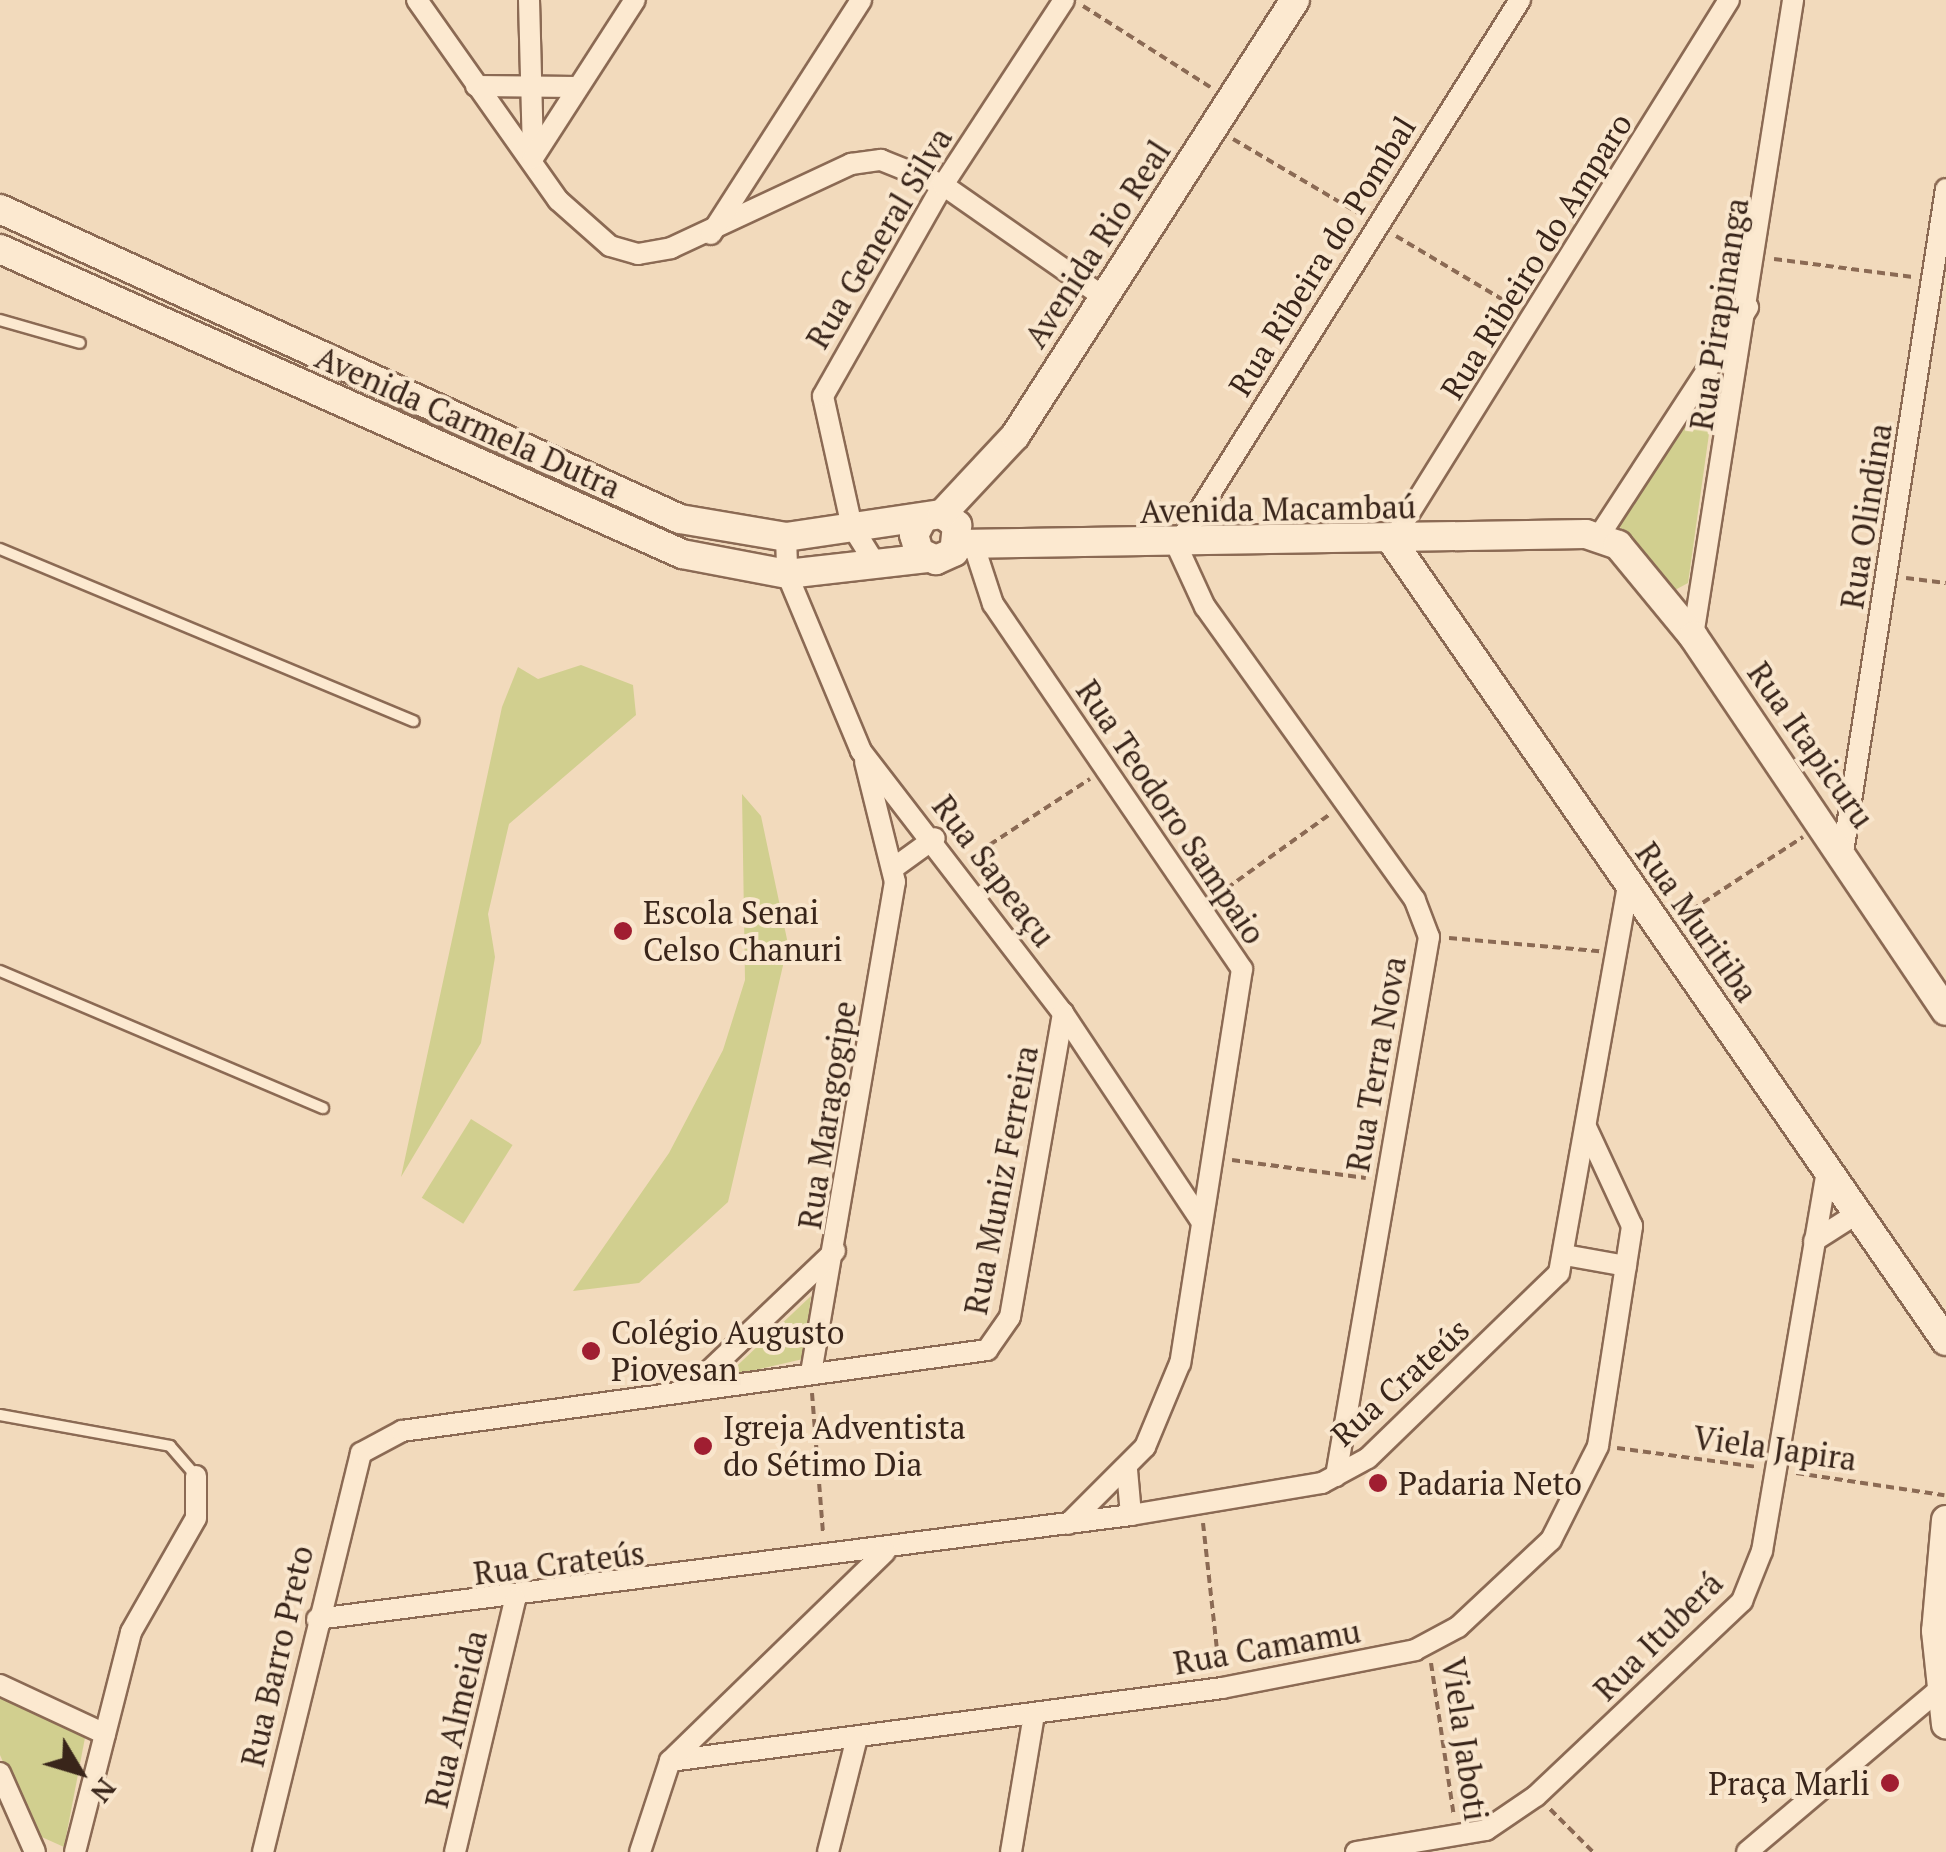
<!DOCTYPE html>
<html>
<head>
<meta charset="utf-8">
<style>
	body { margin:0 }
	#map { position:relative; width:1946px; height:1852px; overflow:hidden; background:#f2dabc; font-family:"PT Serif",serif }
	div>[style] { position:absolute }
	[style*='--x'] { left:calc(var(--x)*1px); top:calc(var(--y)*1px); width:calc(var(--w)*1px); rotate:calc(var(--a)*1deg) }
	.green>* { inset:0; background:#d1cf8f; transform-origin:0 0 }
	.path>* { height:4px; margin-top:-2px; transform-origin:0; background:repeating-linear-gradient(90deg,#8b6a54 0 8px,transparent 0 13px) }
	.roads { filter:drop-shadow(2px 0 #8b6a54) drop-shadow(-2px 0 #8b6a54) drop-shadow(0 2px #8b6a54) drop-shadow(0 -2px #8b6a54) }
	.service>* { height:10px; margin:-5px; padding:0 5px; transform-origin:5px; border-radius:5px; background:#fce9d0 }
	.minor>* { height:20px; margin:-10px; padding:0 10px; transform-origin:10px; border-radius:10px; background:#fce9d0 }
	.tertiary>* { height:28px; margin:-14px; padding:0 14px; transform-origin:14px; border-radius:14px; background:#fce9d0 }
	.dots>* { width:28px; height:28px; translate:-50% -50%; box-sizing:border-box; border:5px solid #f9e6cd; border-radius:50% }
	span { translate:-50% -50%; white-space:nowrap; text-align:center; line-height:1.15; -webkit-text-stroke:8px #f9e6cd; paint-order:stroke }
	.street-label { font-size:32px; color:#39251a }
	.poi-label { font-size:32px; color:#39251a }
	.left { translate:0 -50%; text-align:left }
	.right { translate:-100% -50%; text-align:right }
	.north { position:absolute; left:30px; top:1722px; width:100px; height:100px; -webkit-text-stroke:8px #f9e6cd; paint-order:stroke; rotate:128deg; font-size:28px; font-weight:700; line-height:40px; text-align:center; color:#39251a }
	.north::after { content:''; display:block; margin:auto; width:35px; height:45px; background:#39251a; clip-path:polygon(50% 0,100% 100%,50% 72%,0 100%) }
</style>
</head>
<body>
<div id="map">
	<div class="green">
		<div style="clip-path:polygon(1717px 377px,1688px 583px,1675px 590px,1619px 526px)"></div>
		<div style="clip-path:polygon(581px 665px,633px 685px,636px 715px,509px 824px,488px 914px,495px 957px,481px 1043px,401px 1177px,502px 707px,518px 667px,538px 679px)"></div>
		<div style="clip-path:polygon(742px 794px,761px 816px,788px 944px,728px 1202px,639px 1283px,573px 1291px,669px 1153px,723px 1050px,745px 980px)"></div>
		<div style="left:471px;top:1119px;width:49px;height:93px;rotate:32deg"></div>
		<div style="clip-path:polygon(811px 1296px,803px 1359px,725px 1377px)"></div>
		<div style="clip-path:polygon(0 1674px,89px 1717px,64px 1847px,35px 1834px,0 1755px)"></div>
	</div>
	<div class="path">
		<div style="--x:1083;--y:6;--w:151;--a:32.5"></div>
		<div style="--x:1233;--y:139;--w:151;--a:30.6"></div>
		<div style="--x:1396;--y:236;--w:141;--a:30.8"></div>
		<div style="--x:1774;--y:259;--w:140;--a:7.4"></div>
		<div style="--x:1906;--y:578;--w:40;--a:7.1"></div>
		<div style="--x:968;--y:859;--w:146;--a:-33.3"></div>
		<div style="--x:1216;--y:896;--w:140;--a:-35.7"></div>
		<div style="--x:1681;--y:917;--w:146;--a:-33.3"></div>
		<div style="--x:1449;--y:938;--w:151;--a:5"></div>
		<div style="--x:1232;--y:1160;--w:135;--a:7.7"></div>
		<div style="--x:812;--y:1393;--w:140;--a:85.5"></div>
		<div style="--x:1617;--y:1448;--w:141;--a:7.7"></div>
		<div style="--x:1796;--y:1473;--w:150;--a:8.5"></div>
		<div style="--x:1203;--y:1523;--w:145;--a:83.7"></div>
		<div style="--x:1431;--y:1663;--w:155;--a:81.5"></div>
		<div style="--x:1550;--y:1809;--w:61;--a:45"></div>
	</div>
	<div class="roads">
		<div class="service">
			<div style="--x:0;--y:320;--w:83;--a:16"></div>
			<div style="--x:0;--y:549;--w:448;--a:22.6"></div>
			<div style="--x:0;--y:971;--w:351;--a:23"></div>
			<div style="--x:0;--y:1415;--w:173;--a:10.3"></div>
			<div style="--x:170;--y:1446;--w:40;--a:49"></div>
		</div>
		<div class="minor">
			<div style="--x:417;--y:0;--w:245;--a:54.8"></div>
			<div style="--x:558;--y:200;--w:69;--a:41.5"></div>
			<div style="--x:610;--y:246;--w:29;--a:16"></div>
			<div style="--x:638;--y:254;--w:34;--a:-10"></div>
			<div style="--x:671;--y:248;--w:199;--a:-25"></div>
			<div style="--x:851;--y:164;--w:30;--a:-8"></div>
			<div style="--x:881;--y:160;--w:67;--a:22"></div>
			<div style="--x:943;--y:185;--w:198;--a:34.9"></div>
			<div style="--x:529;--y:0;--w:156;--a:88.5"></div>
			<div style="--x:476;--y:86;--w:101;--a:0.6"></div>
			<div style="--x:533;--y:158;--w:188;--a:-57.2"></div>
			<div style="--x:711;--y:234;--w:278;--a:-57.3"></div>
			<div style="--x:1599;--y:536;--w:273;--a:-56.9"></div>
			<div style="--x:786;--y:537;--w:37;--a:88"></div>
			<div style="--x:787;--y:574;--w:192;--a:67.3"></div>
			<div style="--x:861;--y:751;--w:331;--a:52.4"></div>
			<div style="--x:1063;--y:1013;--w:251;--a:56.4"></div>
			<div style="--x:1392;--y:541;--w:637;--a:-58.08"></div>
			<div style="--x:975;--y:549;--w:58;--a:71.9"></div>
			<div style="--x:993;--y:604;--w:442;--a:55.7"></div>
			<div style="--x:1242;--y:969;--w:399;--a:98.9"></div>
			<div style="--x:1180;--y:1363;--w:91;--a:112.6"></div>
			<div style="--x:1145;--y:1447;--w:109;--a:135"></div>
			<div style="--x:873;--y:560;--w:39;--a:-122"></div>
			<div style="--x:852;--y:527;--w:134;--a:-102.5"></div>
			<div style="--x:823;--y:396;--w:243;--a:-60.4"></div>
			<div style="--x:943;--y:185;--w:221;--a:-56.8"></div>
			<div style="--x:1693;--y:636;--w:644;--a:-81.06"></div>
			<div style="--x:1843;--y:852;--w:671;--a:-81.17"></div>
			<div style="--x:895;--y:867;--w:49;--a:-35.9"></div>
			<div style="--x:1814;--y:1241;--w:52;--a:-32.5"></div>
			<div style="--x:1565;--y:1255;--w:62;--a:10.2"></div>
			<div style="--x:811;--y:1373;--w:498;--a:-80.3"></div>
			<div style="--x:895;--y:882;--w:124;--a:-104"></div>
			<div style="--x:688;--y:1391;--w:203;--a:-43.6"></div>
			<div style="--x:1127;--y:1470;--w:45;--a:84.9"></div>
			<div style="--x:1336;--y:1476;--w:547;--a:-80.21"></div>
			<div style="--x:1429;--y:937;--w:40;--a:-111"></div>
			<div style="--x:1415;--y:900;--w:360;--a:-125.6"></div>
			<div style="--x:1205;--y:607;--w:67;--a:-114.7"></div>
			<div style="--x:1177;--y:546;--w:645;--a:-57.86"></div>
			<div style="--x:317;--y:1619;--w:821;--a:-7.28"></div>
			<div style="--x:1131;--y:1515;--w:194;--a:-9.5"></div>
			<div style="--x:1322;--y:1483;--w:52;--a:-28.5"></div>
			<div style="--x:1368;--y:1458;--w:266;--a:-44.1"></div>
			<div style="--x:1559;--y:1273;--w:394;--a:-79.9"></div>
			<div style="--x:0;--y:1685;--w:116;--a:25"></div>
			<div style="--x:670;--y:1761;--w:557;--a:-7.53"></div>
			<div style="--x:1222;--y:1688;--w:197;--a:-11.1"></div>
			<div style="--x:1415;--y:1650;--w:49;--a:-28.1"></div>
			<div style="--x:1458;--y:1627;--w:127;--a:-43.1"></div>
			<div style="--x:1551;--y:1540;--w:105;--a:-63.4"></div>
			<div style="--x:1598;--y:1446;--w:223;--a:-81.2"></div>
			<div style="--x:1632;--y:1226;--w:109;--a:-114.9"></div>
			<div style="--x:0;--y:1773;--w:86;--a:66.1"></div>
			<div style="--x:75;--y:1852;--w:227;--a:-75.7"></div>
			<div style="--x:131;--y:1632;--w:131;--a:-60.3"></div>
			<div style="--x:196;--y:1518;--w:42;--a:-90"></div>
			<div style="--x:263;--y:1852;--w:411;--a:-76.2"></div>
			<div style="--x:361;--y:1453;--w:47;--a:-28.2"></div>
			<div style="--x:402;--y:1431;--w:591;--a:-7.88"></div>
			<div style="--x:987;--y:1350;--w:40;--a:-55.1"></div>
			<div style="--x:1010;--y:1317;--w:309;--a:-80.1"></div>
			<div style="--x:455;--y:1852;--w:259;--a:-76.6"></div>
			<div style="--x:640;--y:1852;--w:96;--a:-71.8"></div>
			<div style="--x:670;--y:1761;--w:300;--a:-44.2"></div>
			<div style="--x:828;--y:1852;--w:119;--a:-75.8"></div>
			<div style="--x:1011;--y:1852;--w:139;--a:-80.5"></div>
			<div style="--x:1356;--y:1852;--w:132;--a:-9.6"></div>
			<div style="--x:1486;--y:1830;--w:60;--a:-34.2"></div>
			<div style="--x:1536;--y:1796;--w:284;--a:-43.4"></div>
			<div style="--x:1742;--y:1601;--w:54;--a:-68.2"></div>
			<div style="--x:1762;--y:1551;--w:387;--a:-80.3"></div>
			<div style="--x:1747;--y:1852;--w:260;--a:-40.2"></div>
		</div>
		<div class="tertiary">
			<div style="--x:0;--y:209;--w:747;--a:24.51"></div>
			<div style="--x:680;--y:519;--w:108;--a:9.6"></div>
			<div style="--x:786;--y:537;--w:158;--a:-8.4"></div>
			<div style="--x:942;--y:514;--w:19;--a:36"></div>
			<div style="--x:957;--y:525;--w:27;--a:96"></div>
			<div style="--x:954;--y:552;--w:20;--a:156"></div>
			<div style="--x:936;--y:560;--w:19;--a:-155"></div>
			<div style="--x:919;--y:552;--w:18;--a:-106"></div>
			<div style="--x:914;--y:535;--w:19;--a:-62"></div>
			<div style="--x:0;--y:249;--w:747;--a:24.09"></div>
			<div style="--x:682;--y:554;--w:107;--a:10.8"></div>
			<div style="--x:787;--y:574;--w:141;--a:-6.5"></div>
			<div style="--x:942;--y:514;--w:107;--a:-46.9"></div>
			<div style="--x:1015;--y:436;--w:518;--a:-57.29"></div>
			<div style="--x:1392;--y:541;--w:973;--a:55.3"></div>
			<div style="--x:959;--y:544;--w:627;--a:-0.91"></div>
			<div style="--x:1586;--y:534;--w:34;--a:19"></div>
			<div style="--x:1618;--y:545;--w:118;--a:50.5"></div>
			<div style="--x:1693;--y:636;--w:452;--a:56"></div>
			<div style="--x:1946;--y:1520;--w:111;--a:95.1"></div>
			<div style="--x:1936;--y:1631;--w:94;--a:83.9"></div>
		</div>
	</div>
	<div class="dots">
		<div style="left:623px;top:931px;background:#a01e31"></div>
		<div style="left:591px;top:1351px;background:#a01e31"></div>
		<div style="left:703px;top:1446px;background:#a01e31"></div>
		<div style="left:1378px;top:1483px;background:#a01e31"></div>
		<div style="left:1890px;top:1783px;background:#a01e31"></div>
	</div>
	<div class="street-label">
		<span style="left:879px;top:238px;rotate:-59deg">Rua General Silva</span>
		<span style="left:1097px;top:244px;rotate:-57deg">Avenida Rio Real</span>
		<span style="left:1322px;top:256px;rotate:-58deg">Rua Ribeira do Pombal</span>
		<span style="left:1536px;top:256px;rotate:-58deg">Rua Ribeiro do Amparo</span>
		<span style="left:1719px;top:314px;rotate:-81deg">Rua Pirapinanga</span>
		<span style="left:468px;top:422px;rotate:24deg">Avenida Carmela Dutra</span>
		<span style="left:1278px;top:509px;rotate:-1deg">Avenida Macambaú</span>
		<span style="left:1866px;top:516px;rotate:-81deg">Rua Olindina</span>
		<span style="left:1811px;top:745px;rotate:55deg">Rua Itapicuru</span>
		<span style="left:1171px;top:812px;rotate:56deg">Rua Teodoro Sampaio</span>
		<span style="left:994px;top:871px;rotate:53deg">Rua Sapeaçu</span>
		<span style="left:1697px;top:922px;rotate:55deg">Rua Muritiba</span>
		<span style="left:1376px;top:1064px;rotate:-80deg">Rua Terra Nova</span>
		<span style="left:827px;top:1115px;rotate:-81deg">Rua Maragogipe</span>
		<span style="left:1001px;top:1180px;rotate:-79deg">Rua Muniz Ferreira</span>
		<span style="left:1400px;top:1382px;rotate:-42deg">Rua Crateús</span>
		<span style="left:1775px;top:1448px;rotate:8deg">Viela Japira</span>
		<span style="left:559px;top:1563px;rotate:-7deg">Rua Crateús</span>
		<span style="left:1658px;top:1636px;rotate:-45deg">Rua Ituberá</span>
		<span style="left:1267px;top:1647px;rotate:-10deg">Rua Camamu</span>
		<span style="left:277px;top:1656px;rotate:-77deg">Rua Barro Preto</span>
		<span style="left:456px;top:1719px;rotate:-77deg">Rua Almeida</span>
		<span style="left:1465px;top:1739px;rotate:82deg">Viela Jaboti</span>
	</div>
	<div class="poi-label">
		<span class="left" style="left:643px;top:931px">Escola Senai<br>Celso Chanuri</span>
		<span class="left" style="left:611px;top:1351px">Colégio Augusto<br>Piovesan</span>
		<span class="left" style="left:723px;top:1446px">Igreja Adventista<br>do Sétimo Dia</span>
		<span class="left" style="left:1398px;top:1483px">Padaria Neto</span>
		<span class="right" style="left:1870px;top:1783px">Praça Marli</span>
	</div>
	<div class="north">N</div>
</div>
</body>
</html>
